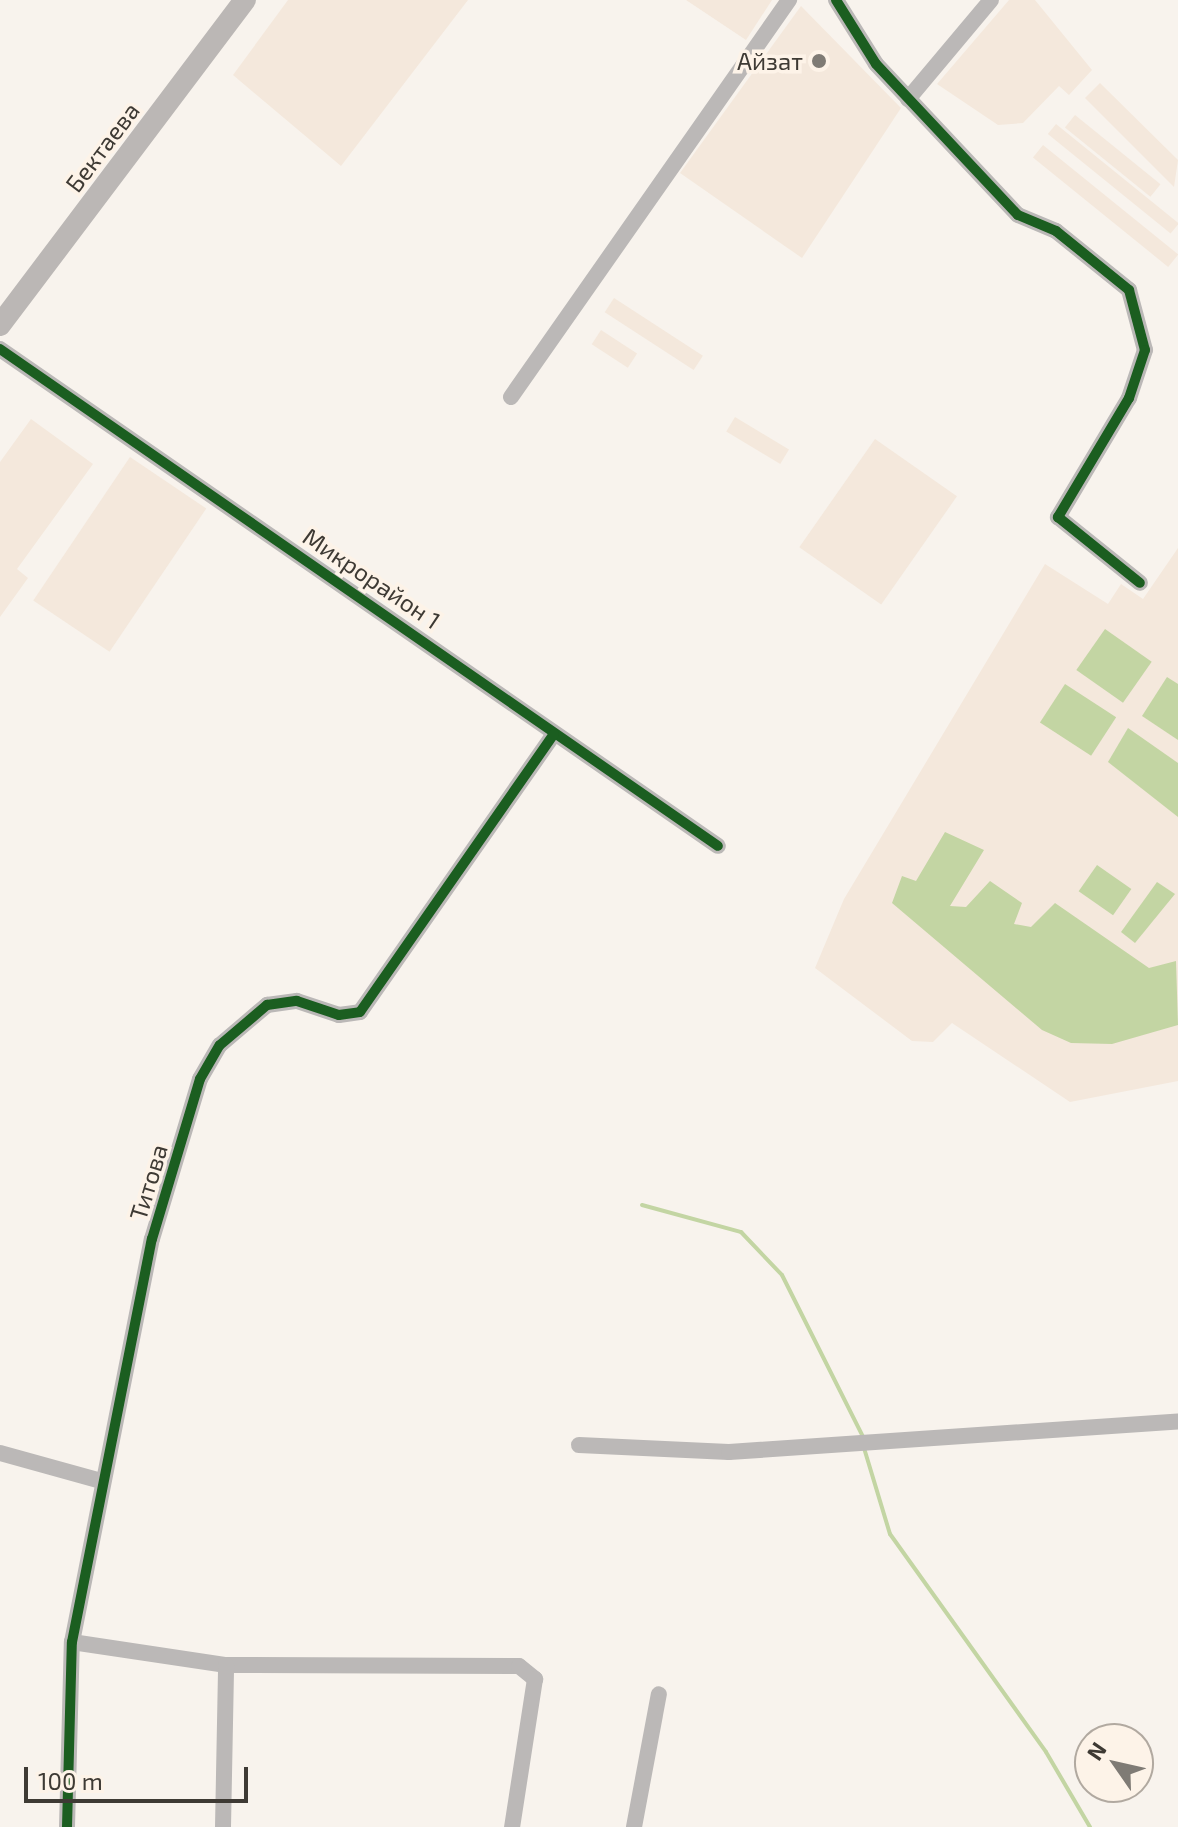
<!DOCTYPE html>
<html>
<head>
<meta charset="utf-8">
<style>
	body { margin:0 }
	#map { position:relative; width:1178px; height:1827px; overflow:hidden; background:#f8f3ed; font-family:"Exo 2",sans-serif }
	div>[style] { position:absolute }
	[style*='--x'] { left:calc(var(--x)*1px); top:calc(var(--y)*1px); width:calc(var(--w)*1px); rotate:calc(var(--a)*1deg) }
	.built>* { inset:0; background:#f4e8dc; transform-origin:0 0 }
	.water>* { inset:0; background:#c3d5a3; transform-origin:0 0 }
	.stream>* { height:4px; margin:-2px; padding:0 2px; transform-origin:2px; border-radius:2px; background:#c3d5a3 }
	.street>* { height:16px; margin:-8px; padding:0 8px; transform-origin:8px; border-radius:8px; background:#bbb8b7 }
	.secondary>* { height:22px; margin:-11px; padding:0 11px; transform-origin:11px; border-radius:11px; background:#bbb7b5 }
	.cycleway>* { height:10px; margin:-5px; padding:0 5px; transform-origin:5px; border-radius:5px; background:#1b5e20 }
	.dots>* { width:22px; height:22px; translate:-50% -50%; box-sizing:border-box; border:4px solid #fdf3e8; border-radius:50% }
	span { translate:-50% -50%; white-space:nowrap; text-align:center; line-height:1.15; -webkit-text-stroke:7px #fdf3e8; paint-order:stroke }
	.poi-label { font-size:24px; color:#3e3a34 }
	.right { translate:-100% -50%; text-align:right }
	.street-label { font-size:24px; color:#3e3a34 }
	.north { position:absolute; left:1074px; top:1723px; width:80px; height:80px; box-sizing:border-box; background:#fdf3e8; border:2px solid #b1a9a0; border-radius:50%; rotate:304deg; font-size:22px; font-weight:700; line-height:32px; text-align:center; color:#3e3a34 }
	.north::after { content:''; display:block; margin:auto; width:28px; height:36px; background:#7f7b75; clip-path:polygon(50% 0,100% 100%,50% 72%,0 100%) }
	.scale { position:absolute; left:24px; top:1767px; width:224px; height:36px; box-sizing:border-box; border:4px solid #3e3a34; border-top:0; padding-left:10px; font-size:24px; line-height:28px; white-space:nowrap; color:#3e3a34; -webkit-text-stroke:6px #fdf3e8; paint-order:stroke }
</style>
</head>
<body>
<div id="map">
	<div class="built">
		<div style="clip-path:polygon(288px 0,468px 0,341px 166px,233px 75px)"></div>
		<div style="clip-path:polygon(686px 0,772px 0,746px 40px)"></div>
		<div style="clip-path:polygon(1009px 0,1035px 0,1092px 70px,1069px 95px,1059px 86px,1023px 123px,998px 125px,937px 84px)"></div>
		<div style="clip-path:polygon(801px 6px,901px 108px,802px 258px,680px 173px)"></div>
		<div style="clip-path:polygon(1100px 83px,1178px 160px,1174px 187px,1085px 98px)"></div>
		<div style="left:1075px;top:115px;width:110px;height:16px;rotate:39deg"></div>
		<div style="left:1056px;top:124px;width:158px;height:13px;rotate:39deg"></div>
		<div style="left:1043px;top:145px;width:174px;height:16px;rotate:39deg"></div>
		<div style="left:614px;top:298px;width:106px;height:17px;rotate:33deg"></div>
		<div style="left:601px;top:330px;width:43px;height:17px;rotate:33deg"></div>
		<div style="left:735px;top:417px;width:63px;height:17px;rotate:31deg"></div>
		<div style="clip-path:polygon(31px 419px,93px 464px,17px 569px,28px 578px,0 617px,0 462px)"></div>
		<div style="left:875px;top:439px;width:100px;height:132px;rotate:35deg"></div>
		<div style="left:130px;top:457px;width:92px;height:173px;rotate:34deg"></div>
		<div style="clip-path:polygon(1178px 548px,1178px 1081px,1070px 1102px,952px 1023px,933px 1042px,912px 1041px,815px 968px,844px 899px,1045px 564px,1108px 604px,1121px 584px,1143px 599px)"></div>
	</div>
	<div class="water">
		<div style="left:1105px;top:629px;width:57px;height:50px;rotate:35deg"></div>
		<div style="clip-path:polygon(1167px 677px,1178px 684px,1178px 740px,1142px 716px)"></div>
		<div style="left:1065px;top:684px;width:61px;height:46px;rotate:33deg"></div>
		<div style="clip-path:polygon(1128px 728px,1178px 763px,1178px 817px,1108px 762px)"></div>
		<div style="clip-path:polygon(945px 832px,984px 850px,950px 906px,966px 907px,990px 881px,1022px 903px,1014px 924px,1031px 927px,1055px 903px,1149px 968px,1176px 961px,1178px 1025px,1112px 1044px,1071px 1043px,1042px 1030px,892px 903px,902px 876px,916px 881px)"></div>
		<div style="left:1097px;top:865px;width:42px;height:32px;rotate:35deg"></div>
		<div style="clip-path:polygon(1157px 882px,1175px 894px,1135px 943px,1121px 932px)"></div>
	</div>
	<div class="stream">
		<div style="--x:642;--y:1205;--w:103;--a:15.3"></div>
		<div style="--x:741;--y:1232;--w:59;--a:46.4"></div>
		<div style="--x:782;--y:1275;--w:183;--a:63.4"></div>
		<div style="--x:864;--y:1448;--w:90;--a:73.2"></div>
		<div style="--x:890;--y:1534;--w:268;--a:54.4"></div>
		<div style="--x:1046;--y:1752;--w:87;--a:59.6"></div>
	</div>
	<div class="street">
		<div style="--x:836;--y:0;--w:75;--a:58"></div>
		<div style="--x:876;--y:64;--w:207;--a:46.8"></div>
		<div style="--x:1018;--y:215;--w:41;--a:22.8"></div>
		<div style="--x:1056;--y:231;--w:94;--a:38.9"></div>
		<div style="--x:1129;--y:290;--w:62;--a:75.1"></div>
		<div style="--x:1145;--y:350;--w:51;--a:108.4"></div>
		<div style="--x:1129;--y:398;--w:139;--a:120.8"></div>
		<div style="--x:1058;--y:517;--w:105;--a:38.8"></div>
		<div style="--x:908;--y:99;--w:129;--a:-50"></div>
		<div style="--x:0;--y:349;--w:873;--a:34.69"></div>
		<div style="--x:511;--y:397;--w:485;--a:-55"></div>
		<div style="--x:579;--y:1445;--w:150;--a:2.7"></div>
		<div style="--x:729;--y:1452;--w:450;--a:-3.9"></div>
		<div style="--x:0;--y:1453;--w:105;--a:15.5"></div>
		<div style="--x:72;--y:1642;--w:156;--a:8.5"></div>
		<div style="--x:226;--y:1665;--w:293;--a:0.2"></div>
		<div style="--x:519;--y:1666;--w:21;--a:39"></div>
		<div style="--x:535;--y:1679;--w:150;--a:98.8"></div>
		<div style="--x:67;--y:1827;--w:185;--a:-88.5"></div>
		<div style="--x:72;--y:1642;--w:411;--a:-78.8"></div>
		<div style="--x:152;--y:1239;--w:167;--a:-73.3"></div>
		<div style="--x:200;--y:1079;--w:39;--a:-60"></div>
		<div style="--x:220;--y:1045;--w:62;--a:-40.4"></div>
		<div style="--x:267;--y:1005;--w:30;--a:-8"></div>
		<div style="--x:297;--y:1001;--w:44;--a:18.4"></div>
		<div style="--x:339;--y:1015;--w:21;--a:-8"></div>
		<div style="--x:360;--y:1012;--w:339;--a:-55.1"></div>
		<div style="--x:223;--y:1827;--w:162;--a:-88.9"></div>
		<div style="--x:634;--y:1827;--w:135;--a:-79.4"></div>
	</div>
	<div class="secondary">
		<div style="--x:0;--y:325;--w:407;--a:-53"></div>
	</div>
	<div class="cycleway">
		<div style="--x:836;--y:0;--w:75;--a:58"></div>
		<div style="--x:876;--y:64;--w:207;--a:46.8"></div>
		<div style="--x:1018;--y:215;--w:41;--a:22.8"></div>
		<div style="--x:1056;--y:231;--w:94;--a:38.9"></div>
		<div style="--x:1129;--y:290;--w:62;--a:75.1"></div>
		<div style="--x:1145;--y:350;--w:51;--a:108.4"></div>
		<div style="--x:1129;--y:398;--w:139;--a:120.8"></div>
		<div style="--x:1058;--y:517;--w:105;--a:38.8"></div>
		<div style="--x:0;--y:349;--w:873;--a:34.69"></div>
		<div style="--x:67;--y:1827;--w:185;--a:-88.5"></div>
		<div style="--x:72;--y:1642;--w:411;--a:-78.8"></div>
		<div style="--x:152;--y:1239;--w:167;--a:-73.3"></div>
		<div style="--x:200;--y:1079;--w:39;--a:-60"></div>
		<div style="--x:220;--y:1045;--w:62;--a:-40.4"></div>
		<div style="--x:267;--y:1005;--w:30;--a:-8"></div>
		<div style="--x:297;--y:1001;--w:44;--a:18.4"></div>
		<div style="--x:339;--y:1015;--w:21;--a:-8"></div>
		<div style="--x:360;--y:1012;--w:339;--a:-55.1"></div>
	</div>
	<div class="dots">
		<div style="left:819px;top:61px;background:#7f7b75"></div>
	</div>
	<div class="poi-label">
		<span class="right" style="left:803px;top:61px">Айзат</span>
	</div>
	<div class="street-label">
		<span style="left:102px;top:147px;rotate:-53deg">Бектаева</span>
		<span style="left:372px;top:578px;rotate:34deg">Микрорайон 1</span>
		<span style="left:148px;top:1182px;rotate:-73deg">Титова</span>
	</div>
	<div class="north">N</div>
	<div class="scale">100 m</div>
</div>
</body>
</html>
